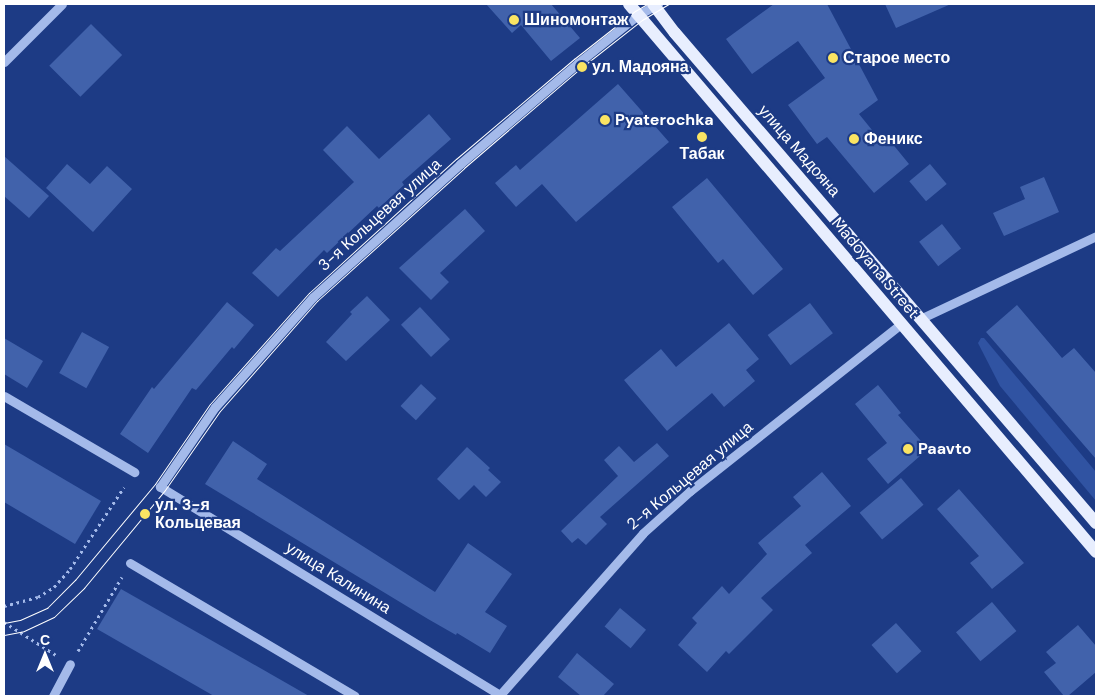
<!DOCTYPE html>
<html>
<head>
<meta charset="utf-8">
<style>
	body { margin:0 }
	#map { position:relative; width:1100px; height:700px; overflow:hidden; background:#1d3b85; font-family:"DM Sans",sans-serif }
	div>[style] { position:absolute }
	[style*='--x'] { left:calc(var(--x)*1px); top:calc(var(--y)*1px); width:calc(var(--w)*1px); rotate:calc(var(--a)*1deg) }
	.green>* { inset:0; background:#3053a2 }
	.building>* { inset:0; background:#4162ab; transform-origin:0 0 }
	.path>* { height:3px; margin-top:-1.5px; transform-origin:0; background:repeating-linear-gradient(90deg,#a4baea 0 2.5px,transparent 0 6.5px) }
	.minor>* { height:9px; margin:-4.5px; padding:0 4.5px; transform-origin:4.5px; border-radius:4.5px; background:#a4baea }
	.major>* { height:12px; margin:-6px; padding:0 6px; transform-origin:6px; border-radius:6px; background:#e8eefe }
	.tram>* { height:1px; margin:-0.5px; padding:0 0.5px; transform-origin:0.5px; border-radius:0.5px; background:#fff }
	.dots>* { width:14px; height:14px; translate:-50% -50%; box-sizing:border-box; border:2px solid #1d3b85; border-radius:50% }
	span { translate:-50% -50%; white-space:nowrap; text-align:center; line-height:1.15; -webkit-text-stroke:4.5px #1d3b85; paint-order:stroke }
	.poi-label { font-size:16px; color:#fff; font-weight:700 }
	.left { translate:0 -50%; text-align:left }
	.street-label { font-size:16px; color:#fff }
	.frame { position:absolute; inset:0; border:5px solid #fff; pointer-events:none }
	.north { position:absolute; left:20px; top:630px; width:50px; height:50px; -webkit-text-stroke:4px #1d3b85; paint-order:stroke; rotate:0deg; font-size:14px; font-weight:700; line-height:20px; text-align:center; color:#fff }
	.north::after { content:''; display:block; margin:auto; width:18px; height:22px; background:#fff; clip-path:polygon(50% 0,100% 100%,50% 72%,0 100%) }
</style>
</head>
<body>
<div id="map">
	<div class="green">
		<div style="clip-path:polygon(981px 338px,984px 338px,1096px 472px,1096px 501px,1000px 386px,978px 343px)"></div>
	</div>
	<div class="building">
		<div style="clip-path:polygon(486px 4px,551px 4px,580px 38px,551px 61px,521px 25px,512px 33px)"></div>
		<div style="clip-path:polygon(774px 4px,827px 4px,878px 100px,859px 114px,885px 146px,891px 142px,909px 164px,874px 193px,827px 137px,817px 144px,788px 105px,825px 78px,798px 41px,752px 74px,726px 39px)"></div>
		<div style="clip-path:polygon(885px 4px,951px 4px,896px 28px)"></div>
		<div style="left:91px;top:24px;width:44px;height:59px;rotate:45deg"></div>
		<div style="clip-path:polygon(618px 84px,669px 142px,576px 222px,542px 184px,516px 207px,495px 183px,516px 165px,520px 170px)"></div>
		<div style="clip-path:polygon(429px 114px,451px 139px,402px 182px,404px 185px,379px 208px,377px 206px,327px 253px,324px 250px,278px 297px,252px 273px,276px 248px,280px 251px,354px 182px,323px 150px,347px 126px,379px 159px)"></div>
		<div style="clip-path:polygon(4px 156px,49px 196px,29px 218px,4px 196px)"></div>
		<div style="clip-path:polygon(67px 164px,90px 184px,107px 166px,132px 189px,93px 232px,46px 188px)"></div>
		<div style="left:930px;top:164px;width:26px;height:27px;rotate:50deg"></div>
		<div style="clip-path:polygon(1044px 177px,1059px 212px,1004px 236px,993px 213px,1025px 199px,1020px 187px)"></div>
		<div style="clip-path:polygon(707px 178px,783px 269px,753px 295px,723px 259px,718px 263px,672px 207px)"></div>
		<div style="clip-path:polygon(465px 209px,485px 231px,440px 273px,449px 282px,431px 300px,399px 268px)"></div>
		<div style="left:942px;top:224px;width:31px;height:29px;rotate:52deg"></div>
		<div style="clip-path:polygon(367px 296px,390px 320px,346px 361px,326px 342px,352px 314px,350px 312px)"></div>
		<div style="clip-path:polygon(227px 302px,254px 325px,234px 349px,232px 347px,196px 390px,192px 388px,148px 453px,120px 434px,152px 387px,154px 389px)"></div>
		<div style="left:810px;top:303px;width:38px;height:53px;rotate:53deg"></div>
		<div style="clip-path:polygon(1017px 305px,1062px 358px,1074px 348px,1096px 373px,1096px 459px,986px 332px)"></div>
		<div style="left:420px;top:307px;width:44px;height:26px;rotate:47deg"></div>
		<div style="clip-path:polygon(729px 323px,759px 359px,746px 370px,755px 381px,724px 407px,712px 393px,667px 431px,624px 380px,661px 349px,676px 367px)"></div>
		<div style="left:82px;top:332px;width:31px;height:47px;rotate:29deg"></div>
		<div style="clip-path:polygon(4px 338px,43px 361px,27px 388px,4px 374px)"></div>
		<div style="left:421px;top:384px;width:21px;height:30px;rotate:43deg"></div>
		<div style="clip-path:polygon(878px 385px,901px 413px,898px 415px,928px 449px,888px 484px,867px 459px,887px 443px,855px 404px)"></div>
		<div style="clip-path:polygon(233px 441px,267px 464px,257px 479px,435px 592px,468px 543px,512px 574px,485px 612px,507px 626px,490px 653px,457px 633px,456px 635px,428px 619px,205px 484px)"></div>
		<div style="clip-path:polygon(657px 443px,669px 456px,600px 517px,607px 524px,586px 545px,578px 538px,572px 543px,561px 531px,618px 476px,604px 460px,619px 446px,634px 462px)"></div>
		<div style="clip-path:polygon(4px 444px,101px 501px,75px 544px,4px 502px)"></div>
		<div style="clip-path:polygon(467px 447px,490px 468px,488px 470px,501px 482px,486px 497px,474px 485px,459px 500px,437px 479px)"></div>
		<div style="clip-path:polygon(822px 472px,851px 506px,805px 545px,812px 553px,761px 598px,773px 610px,729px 654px,726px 651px,707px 672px,678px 645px,697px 623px,692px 618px,722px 586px,729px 594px,767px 554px,758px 543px,801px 506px,793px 497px)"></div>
		<div style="left:901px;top:478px;width:35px;height:54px;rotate:50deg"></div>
		<div style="clip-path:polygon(959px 489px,1024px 563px,992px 589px,970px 563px,979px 556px,937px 509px)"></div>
		<div style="clip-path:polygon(121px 589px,246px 660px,309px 696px,214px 696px,97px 629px)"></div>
		<div style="left:992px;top:602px;width:38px;height:47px;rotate:50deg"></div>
		<div style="left:620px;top:608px;width:34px;height:24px;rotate:40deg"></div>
		<div style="left:896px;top:623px;width:38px;height:33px;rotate:48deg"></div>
		<div style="clip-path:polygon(1078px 625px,1096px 646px,1096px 672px,1068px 696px,1064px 696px,1044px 672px,1056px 663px,1046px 652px)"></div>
		<div style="clip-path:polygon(577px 653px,614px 684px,603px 696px,581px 696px,558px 677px)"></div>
	</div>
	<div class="path">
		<div style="--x:4;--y:606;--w:35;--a:-15"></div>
		<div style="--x:38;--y:597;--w:19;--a:-32"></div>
		<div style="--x:54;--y:587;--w:24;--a:-48"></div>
		<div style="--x:70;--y:569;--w:98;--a:-56.6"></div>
		<div style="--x:4;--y:622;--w:62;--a:32.4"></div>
		<div style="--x:78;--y:651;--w:86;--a:-59.3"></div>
	</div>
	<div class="minor">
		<div style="--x:4;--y:62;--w:82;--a:-45"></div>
		<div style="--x:922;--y:318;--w:192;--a:-25.2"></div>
		<div style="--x:4;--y:396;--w:151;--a:30.3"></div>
		<div style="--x:130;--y:563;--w:261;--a:30.6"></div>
		<div style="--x:500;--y:695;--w:399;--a:-148.5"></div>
		<div style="--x:160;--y:487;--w:97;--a:-55.5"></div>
		<div style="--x:215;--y:407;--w:147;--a:-48.3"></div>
		<div style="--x:313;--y:297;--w:198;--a:-42.1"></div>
		<div style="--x:460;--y:164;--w:155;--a:-40.6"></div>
		<div style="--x:578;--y:63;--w:77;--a:-38.7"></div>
		<div style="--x:638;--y:15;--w:23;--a:-29"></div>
		<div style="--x:53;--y:696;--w:36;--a:-62"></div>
		<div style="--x:499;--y:696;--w:217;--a:-48.5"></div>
		<div style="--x:643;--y:533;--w:63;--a:-41.8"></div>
		<div style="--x:690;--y:491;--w:269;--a:-38.4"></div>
	</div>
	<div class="major">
		<div style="--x:629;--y:4;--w:720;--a:49.56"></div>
		<div style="--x:653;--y:4;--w:36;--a:53"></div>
		<div style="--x:675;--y:33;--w:646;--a:49.33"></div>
	</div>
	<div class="tram">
		<div style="--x:4;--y:623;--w:16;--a:-11"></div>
		<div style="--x:20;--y:620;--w:30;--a:-24"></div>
		<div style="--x:47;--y:608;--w:40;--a:-45"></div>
		<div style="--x:75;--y:580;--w:125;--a:-50.2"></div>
		<div style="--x:155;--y:484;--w:97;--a:-55.5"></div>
		<div style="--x:210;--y:404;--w:149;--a:-48.3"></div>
		<div style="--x:309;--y:293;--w:199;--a:-42.4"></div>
		<div style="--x:456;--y:159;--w:155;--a:-40.3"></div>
		<div style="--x:574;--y:59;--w:78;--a:-38.2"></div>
		<div style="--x:635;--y:11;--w:14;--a:-30"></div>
		<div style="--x:4;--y:635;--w:20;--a:-11"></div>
		<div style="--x:24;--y:631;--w:33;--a:-25"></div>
		<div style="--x:54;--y:617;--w:42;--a:-44"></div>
		<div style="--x:84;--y:588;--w:127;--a:-50.4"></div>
		<div style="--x:165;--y:490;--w:96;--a:-55.2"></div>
		<div style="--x:220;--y:411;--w:147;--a:-48.6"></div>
		<div style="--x:317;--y:301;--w:198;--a:-42.1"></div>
		<div style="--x:464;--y:168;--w:155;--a:-40.6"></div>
		<div style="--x:582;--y:67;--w:76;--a:-38.1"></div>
		<div style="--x:642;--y:20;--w:31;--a:-31"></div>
	</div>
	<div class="dots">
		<div style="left:514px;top:20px;background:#fae463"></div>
		<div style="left:833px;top:58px;background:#fae463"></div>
		<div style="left:582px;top:67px;background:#fae463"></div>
		<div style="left:605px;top:120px;background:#fae463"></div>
		<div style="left:702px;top:137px;background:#fae463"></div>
		<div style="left:854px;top:139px;background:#fae463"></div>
		<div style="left:908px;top:449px;background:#fae463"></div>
		<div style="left:145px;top:514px;background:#fae463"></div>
	</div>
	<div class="poi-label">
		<span class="left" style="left:524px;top:20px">Шиномонтаж</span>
		<span class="left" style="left:843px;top:58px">Старое место</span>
		<span class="left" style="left:592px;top:67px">ул. Мадояна</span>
		<span class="left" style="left:615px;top:120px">Pyaterochka</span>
		<span class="left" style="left:864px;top:139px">Феникс</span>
		<span style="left:702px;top:154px">Табак</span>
		<span class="left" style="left:918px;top:449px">Paavto</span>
		<span class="left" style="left:155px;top:514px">ул. 3-я<br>Кольцевая</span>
	</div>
	<div class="street-label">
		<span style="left:799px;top:151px;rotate:49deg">улица Мадояна</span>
		<span style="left:380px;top:215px;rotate:-42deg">3-я Кольцевая улица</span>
		<span style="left:875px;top:268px;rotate:50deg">Madoyana Street</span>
		<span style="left:690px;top:476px;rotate:-40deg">2-я Кольцевая улица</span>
		<span style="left:338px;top:578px;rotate:32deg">улица Калинина</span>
	</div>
	<div class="frame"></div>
	<div class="north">С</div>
</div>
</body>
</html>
